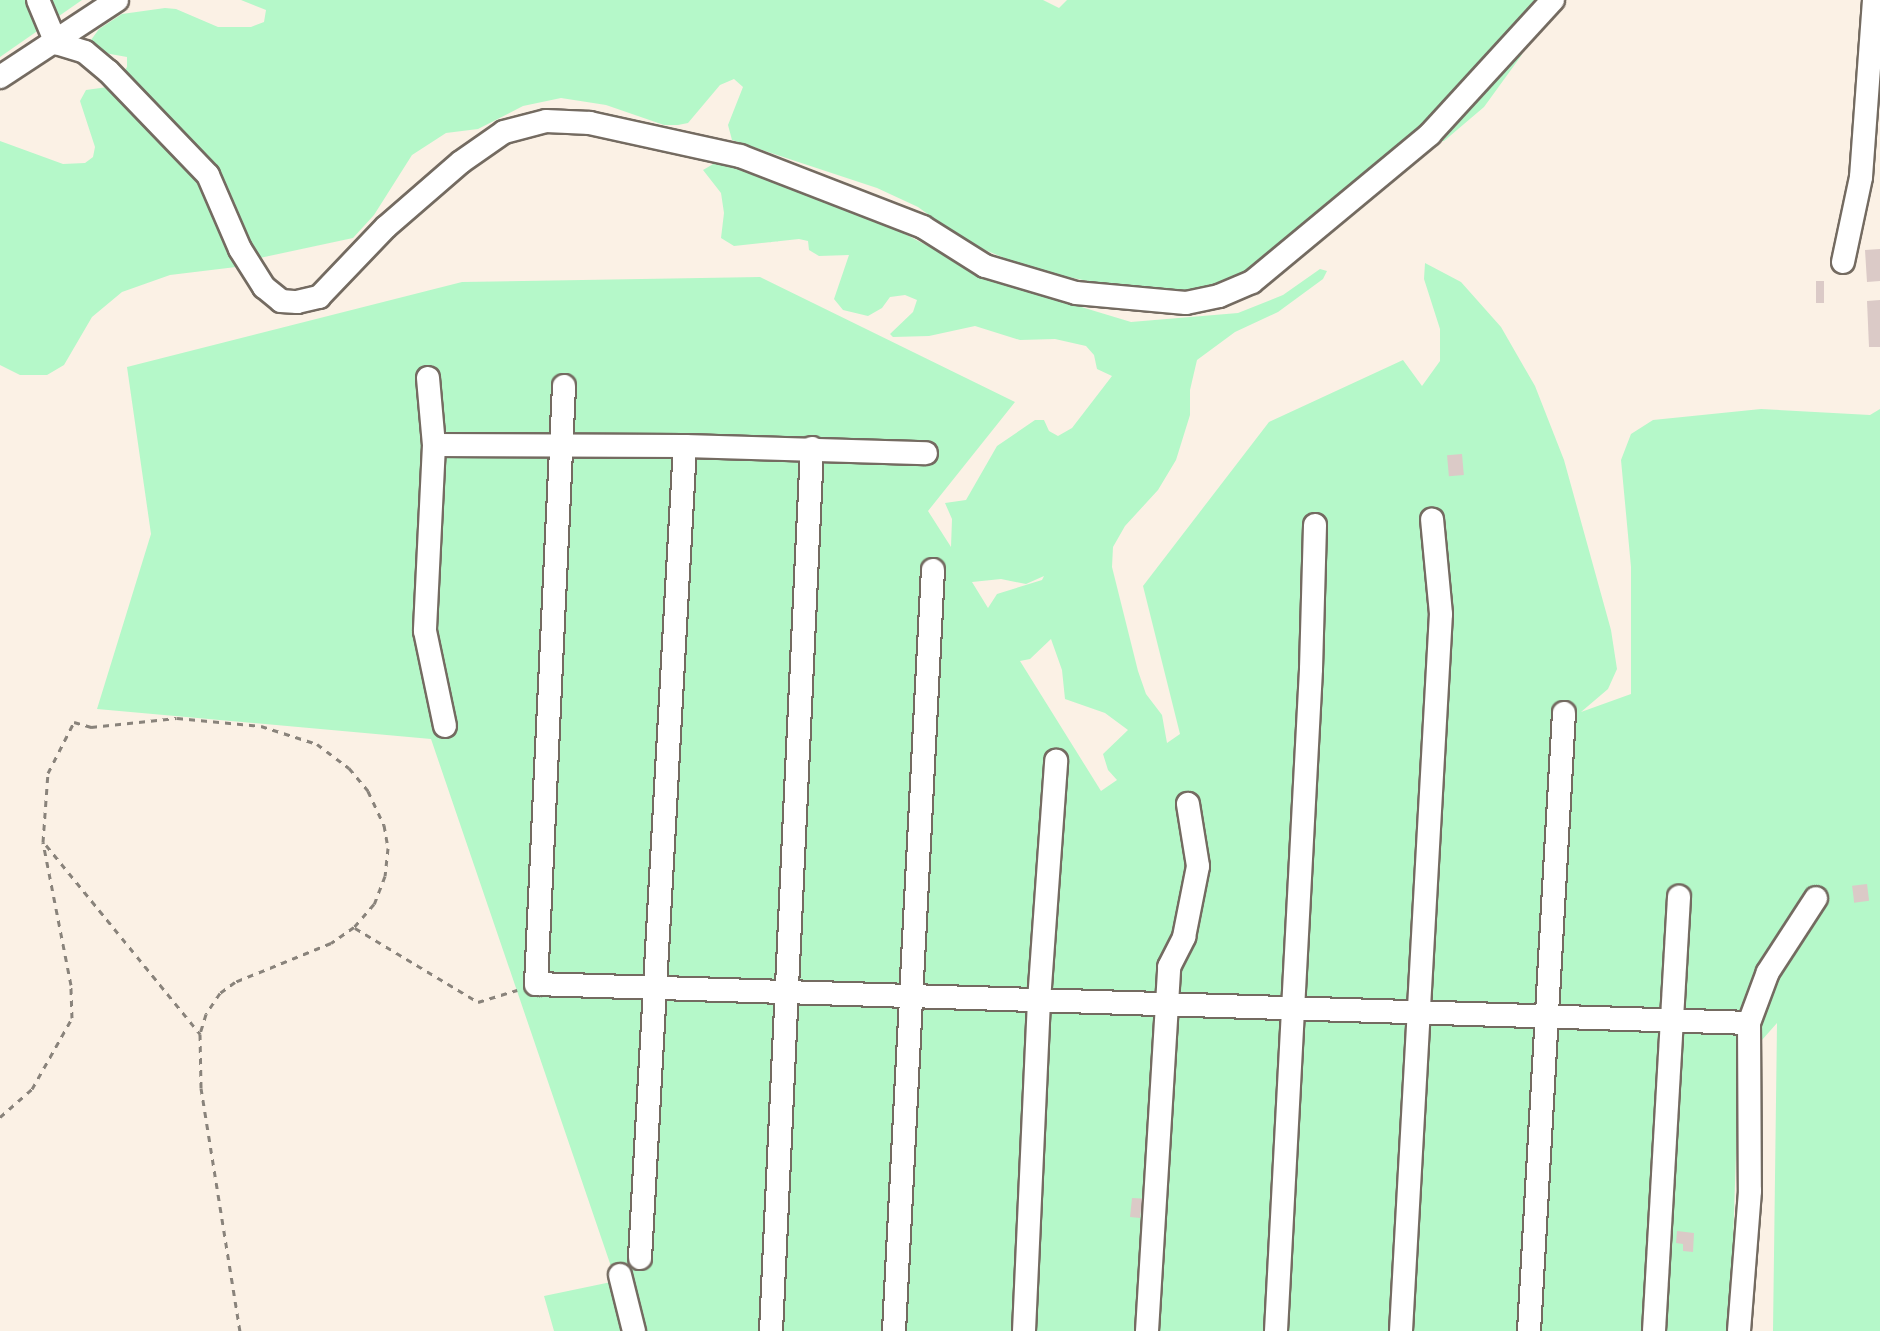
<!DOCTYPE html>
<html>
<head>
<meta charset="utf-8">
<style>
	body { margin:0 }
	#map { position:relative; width:1880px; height:1331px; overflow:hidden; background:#fbf1e5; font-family:Montserrat,sans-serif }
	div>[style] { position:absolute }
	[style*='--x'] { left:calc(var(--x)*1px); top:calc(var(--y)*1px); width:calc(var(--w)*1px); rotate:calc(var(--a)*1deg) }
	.green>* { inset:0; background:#b5f8c9 }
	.building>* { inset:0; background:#dbcac7; transform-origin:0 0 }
	.path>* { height:3px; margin-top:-1.5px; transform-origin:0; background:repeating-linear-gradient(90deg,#89837b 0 6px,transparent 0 12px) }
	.roads { filter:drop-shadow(2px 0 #746b61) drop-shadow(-2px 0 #746b61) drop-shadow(0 2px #746b61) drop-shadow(0 -2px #746b61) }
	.minor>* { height:22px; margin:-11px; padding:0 11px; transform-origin:11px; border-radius:11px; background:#fff }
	span { translate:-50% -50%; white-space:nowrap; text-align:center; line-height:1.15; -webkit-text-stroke:6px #fbf1e5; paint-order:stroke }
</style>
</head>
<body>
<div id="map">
	<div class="green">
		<div style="clip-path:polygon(0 0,82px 0,0 57px)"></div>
		<div style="clip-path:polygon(241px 0,1043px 0,1059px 8px,1067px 0,1547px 0,1521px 56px,1484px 107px,1444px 141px,1427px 144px,1274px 263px,1204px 291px,1163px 296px,1033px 270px,966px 242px,918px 207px,877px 188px,732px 140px,728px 125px,743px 87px,734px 79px,720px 85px,688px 123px,678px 125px,664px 125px,606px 105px,561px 98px,523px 106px,478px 129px,446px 133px,412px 155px,374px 215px,353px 238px,255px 259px,236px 267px,170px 275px,122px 292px,92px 317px,64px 365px,47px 375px,20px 375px,0 365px,0 141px,63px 164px,85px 163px,93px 157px,95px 147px,80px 101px,86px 90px,115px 86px,127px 67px,127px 57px,99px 52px,91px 40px,99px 29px,122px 14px,165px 8px,176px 9px,218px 27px,251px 27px,264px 22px,266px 10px)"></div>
		<div style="clip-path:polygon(evenodd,715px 163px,751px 167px,777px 177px,851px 213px,888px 225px,992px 280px,1131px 322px,1238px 313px,1283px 295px,1320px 269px,1327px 271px,1323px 279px,1278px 312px,1235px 332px,1197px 360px,1190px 390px,1190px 415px,1176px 460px,1158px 490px,1125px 526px,1113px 547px,1112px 567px,1138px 671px,1146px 694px,1162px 715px,1167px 743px,1180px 734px,1143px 586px,1269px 422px,1403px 360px,1422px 386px,1440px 361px,1440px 329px,1424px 279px,1425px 263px,1461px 282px,1501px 327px,1535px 386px,1564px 460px,1611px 630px,1617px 669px,1608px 689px,1581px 712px,1631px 694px,1631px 567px,1621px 460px,1631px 434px,1653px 420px,1761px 409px,1870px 415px,1880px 409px,1880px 1331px,1773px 1331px,1777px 1023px,1739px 1066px,1730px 1331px,554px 1331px,544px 1296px,616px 1281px,431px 739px,97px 709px,151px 534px,127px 367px,462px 282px,760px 277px,1015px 402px,928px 511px,951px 547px,952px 519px,945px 503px,966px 500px,997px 446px,1035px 420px,1044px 420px,1049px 431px,1058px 436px,1072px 428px,1112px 376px,1097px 369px,1094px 355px,1086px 346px,1055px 339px,1020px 340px,975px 326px,929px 336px,893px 337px,890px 334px,913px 312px,917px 300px,905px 295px,890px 297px,882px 308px,868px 316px,843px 310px,834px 299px,849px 255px,819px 256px,809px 250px,808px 241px,799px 239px,734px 246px,721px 238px,724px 213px,721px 193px,703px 170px,715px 163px,1044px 576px,1042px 580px,997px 594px,988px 608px,972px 582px,1001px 579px,1026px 584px,1044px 576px,715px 163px,1051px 639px,1062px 670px,1065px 699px,1105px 713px,1128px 730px,1103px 754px,1108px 770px,1117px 780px,1101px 791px,1020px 661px,1030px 659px,1051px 639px)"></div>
	</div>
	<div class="building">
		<div style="clip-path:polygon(1880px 249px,1880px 281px,1867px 282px,1865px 250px)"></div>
		<div style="left:1816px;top:281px;width:8px;height:22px"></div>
		<div style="clip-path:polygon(1880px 300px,1880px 347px,1869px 347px,1867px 301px)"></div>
		<div style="left:1462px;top:454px;width:21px;height:15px;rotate:85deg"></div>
		<div style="left:1867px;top:884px;width:17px;height:15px;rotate:83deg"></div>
		<div style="clip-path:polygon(1132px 1198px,1151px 1199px,1150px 1212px,1141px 1211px,1140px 1218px,1130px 1217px)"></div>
		<div style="clip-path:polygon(1677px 1231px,1694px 1233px,1693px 1252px,1683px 1251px,1683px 1244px,1676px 1243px)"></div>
	</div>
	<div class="path">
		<div style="--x:46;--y:845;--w:244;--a:50.8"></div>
		<div style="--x:355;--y:928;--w:144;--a:31"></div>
		<div style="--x:478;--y:1002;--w:41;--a:-17.1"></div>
		<div style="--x:0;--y:1117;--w:43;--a:-41.2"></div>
		<div style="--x:32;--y:1089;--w:81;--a:-60.6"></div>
		<div style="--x:72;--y:1018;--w:33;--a:-92"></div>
		<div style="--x:71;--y:985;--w:146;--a:-101.1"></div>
		<div style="--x:43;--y:842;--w:69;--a:-85.9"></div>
		<div style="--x:48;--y:773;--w:57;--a:-63"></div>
		<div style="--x:74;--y:722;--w:18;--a:16"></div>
		<div style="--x:91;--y:727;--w:86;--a:-6"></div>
		<div style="--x:177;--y:718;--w:84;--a:5.4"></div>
		<div style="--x:261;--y:726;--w:59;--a:17.8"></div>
		<div style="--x:317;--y:744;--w:40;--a:37"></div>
		<div style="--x:349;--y:768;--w:30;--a:50"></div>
		<div style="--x:368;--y:791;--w:38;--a:65"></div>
		<div style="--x:384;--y:825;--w:23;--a:80"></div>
		<div style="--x:388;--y:848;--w:28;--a:96"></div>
		<div style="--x:385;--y:876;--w:30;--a:111"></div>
		<div style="--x:374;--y:904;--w:30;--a:131"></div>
		<div style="--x:354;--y:927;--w:28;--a:145"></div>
		<div style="--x:331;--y:943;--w:104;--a:157.9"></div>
		<div style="--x:235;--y:982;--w:19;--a:144"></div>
		<div style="--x:220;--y:993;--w:25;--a:124"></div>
		<div style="--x:206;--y:1014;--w:21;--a:107"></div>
		<div style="--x:200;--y:1034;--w:54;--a:88.9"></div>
		<div style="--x:201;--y:1088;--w:246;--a:80.9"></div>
	</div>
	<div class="roads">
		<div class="minor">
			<div style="--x:38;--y:0;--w:47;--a:67.3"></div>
			<div style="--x:56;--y:43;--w:30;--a:17"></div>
			<div style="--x:85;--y:52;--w:30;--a:40"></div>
			<div style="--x:108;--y:71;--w:144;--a:46.1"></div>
			<div style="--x:208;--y:175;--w:81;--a:66.6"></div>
			<div style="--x:240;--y:249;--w:45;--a:57.7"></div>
			<div style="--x:264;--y:287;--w:22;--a:39"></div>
			<div style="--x:281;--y:301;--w:16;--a:4"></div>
			<div style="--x:297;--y:302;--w:23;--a:-13"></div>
			<div style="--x:319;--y:297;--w:97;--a:-46.3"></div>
			<div style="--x:386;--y:227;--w:99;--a:-40.9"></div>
			<div style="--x:461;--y:162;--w:52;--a:-34.9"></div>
			<div style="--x:504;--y:132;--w:43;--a:-14.7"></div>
			<div style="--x:546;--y:121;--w:44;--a:2.6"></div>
			<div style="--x:590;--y:123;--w:154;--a:12.4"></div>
			<div style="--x:740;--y:156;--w:196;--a:21.2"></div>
			<div style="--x:923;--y:227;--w:73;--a:32.2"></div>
			<div style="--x:985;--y:266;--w:95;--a:16.5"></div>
			<div style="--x:1076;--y:293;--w:110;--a:5.2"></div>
			<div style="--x:1186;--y:303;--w:34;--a:-12"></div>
			<div style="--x:1219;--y:296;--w:36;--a:-23"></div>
			<div style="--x:1252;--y:282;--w:231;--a:-39.7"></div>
			<div style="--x:1430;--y:134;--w:182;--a:-47.5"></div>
			<div style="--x:0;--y:77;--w:140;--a:-33.3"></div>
			<div style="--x:1843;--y:262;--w:87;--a:-78"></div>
			<div style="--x:1861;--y:177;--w:177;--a:-85.8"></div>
			<div style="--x:428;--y:378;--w:67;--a:84.9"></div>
			<div style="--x:434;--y:445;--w:186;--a:92.8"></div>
			<div style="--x:425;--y:631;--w:97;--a:78.1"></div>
			<div style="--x:564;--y:386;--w:599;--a:92.68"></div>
			<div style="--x:536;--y:984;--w:1214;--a:1.84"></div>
			<div style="--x:1749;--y:1023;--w:168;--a:89.7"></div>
			<div style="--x:1750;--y:1191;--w:140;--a:94.5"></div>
			<div style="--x:434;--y:445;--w:251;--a:0.2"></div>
			<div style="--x:685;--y:446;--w:241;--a:1.7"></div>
			<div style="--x:1749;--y:1023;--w:54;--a:-69.6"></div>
			<div style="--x:1768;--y:972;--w:88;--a:-57"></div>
			<div style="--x:640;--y:1258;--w:813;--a:-86.83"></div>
			<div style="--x:620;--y:1275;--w:58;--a:76"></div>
			<div style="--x:771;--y:1331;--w:884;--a:-87.34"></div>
			<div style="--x:894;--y:1331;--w:762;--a:-87.07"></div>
			<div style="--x:1024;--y:1331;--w:330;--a:-87.4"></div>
			<div style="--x:1039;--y:1001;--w:241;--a:-85.9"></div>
			<div style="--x:1147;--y:1331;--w:365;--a:-86.5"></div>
			<div style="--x:1169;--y:967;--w:34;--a:-63"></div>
			<div style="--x:1184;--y:937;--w:72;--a:-78.8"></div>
			<div style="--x:1198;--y:866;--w:63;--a:-99.2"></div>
			<div style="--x:1276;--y:1331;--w:663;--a:-86.97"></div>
			<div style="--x:1311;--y:669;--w:144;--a:-88.4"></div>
			<div style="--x:1401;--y:1331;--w:718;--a:-86.81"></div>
			<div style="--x:1441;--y:614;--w:95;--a:-95.4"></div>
			<div style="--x:1529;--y:1331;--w:619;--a:-86.76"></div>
			<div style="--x:1654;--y:1331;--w:435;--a:-86.7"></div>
		</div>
	</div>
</div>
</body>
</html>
